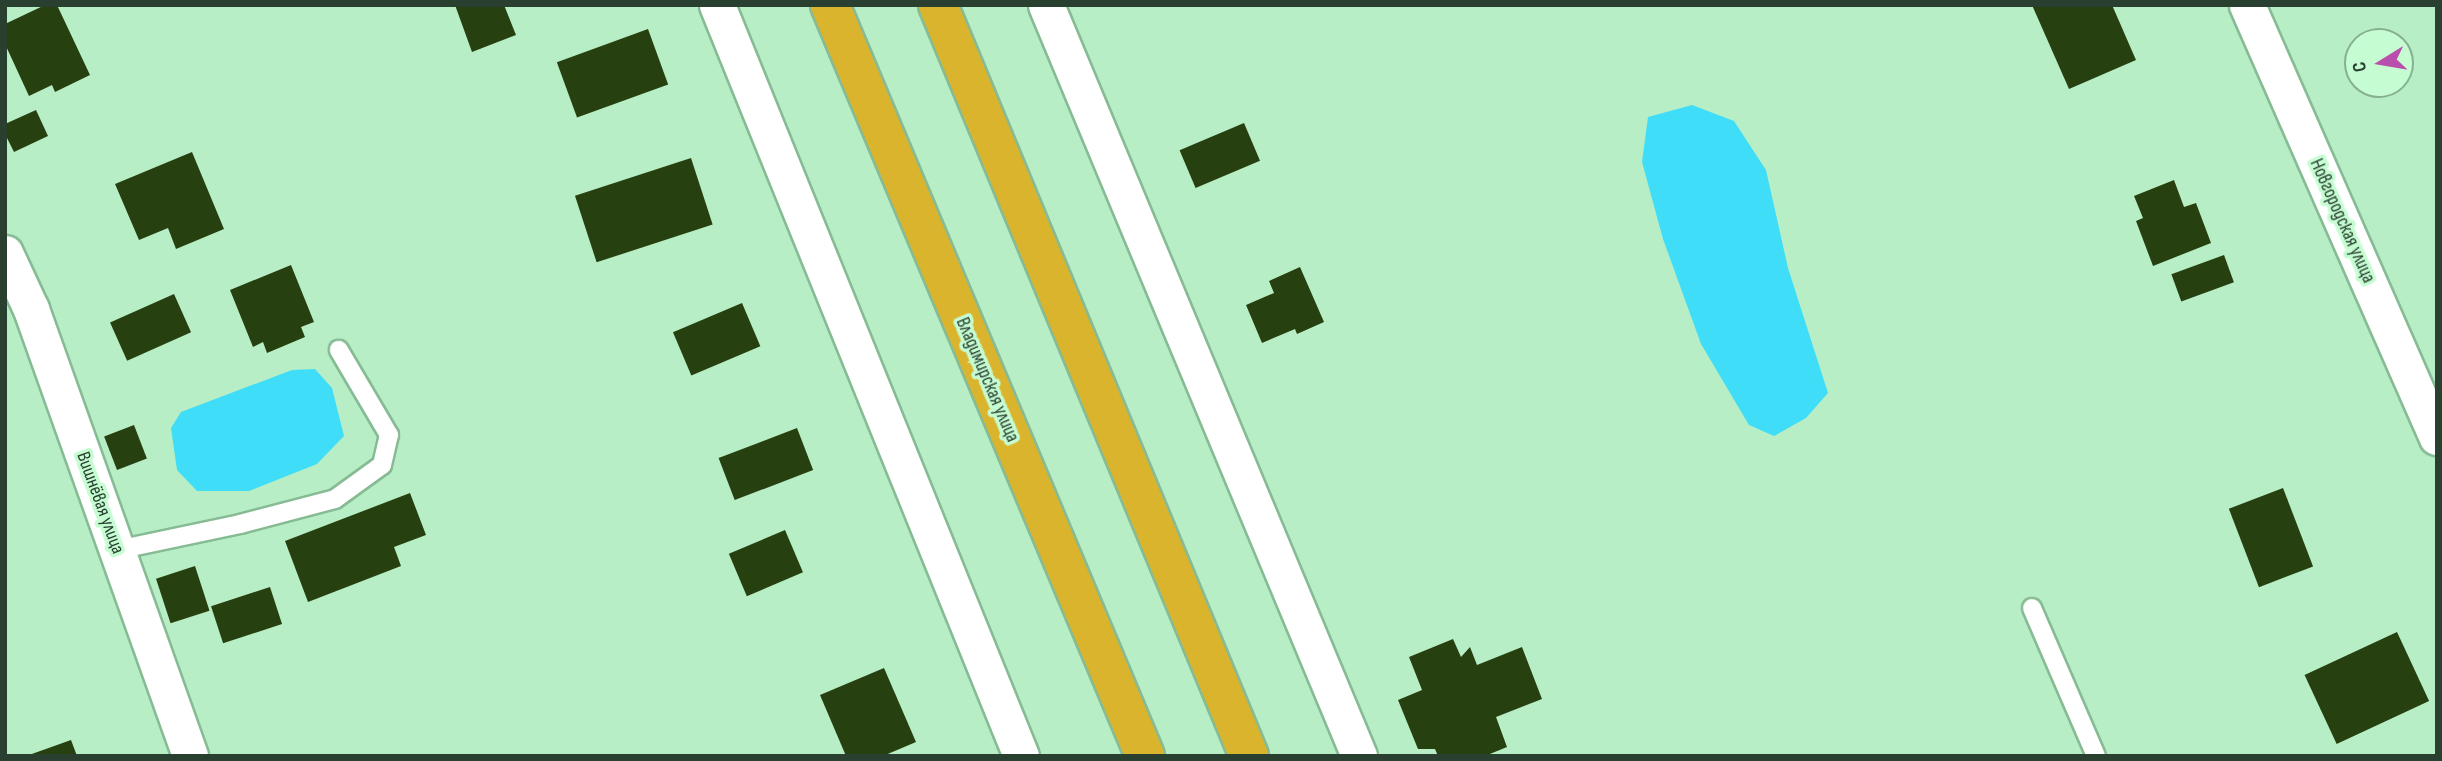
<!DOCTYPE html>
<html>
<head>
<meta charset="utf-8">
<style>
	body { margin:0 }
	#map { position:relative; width:2442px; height:761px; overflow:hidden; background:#b8eec5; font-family:"Sofia Sans Condensed",sans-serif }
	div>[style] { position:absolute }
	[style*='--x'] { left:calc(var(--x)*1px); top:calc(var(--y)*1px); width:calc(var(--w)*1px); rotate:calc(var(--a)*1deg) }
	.water>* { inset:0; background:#40ddf8 }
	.building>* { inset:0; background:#274010; transform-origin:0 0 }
	.roads { filter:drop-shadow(2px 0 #86bb94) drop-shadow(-2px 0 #86bb94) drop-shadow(0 2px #86bb94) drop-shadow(0 -2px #86bb94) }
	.lane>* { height:18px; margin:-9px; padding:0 9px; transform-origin:9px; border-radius:9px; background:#fff }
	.street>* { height:35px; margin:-17.5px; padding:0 17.5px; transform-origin:17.5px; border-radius:17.5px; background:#fff }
	.highway>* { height:38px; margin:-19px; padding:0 19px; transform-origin:19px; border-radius:19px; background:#d9b42c }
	span { translate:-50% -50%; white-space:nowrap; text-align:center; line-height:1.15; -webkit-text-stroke:7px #c5fcd2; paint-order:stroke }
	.street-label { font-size:19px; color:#293f2f }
	.frame { position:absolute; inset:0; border:7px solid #293f2f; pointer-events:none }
	.north { position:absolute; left:2344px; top:28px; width:70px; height:70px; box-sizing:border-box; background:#c5fcd2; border:2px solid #87b091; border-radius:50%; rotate:259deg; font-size:19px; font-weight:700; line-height:28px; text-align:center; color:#293f2f }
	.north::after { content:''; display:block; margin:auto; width:24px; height:32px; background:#ba4ead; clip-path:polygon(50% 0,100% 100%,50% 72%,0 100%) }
</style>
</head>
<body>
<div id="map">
	<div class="water">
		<div style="clip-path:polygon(1692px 105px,1734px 121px,1766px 170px,1788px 268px,1828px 393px,1806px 418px,1774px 436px,1749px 425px,1701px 344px,1663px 239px,1642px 162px,1648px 117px)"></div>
		<div style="clip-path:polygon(315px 369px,332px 388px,344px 436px,317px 464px,249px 491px,197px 491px,177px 470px,171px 428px,181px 412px,292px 370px)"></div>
	</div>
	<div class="building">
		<div style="clip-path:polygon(45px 5px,57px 5px,90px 75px,55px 92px,52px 85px,29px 96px,5px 44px,5px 24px)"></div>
		<div style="clip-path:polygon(455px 5px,504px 5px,516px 35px,472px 52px)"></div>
		<div style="clip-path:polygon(2032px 5px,2112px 5px,2136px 60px,2069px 89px)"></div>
		<div style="left:648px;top:29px;width:59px;height:97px;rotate:70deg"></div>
		<div style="clip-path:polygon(36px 110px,48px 136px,14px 152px,5px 134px,5px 124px)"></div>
		<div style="left:1244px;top:123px;width:41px;height:70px;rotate:67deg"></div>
		<div style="clip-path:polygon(192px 152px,224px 229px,176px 249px,168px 228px,139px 240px,115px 184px)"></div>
		<div style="left:691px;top:158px;width:70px;height:122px;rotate:72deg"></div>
		<div style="clip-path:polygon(2174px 180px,2184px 207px,2196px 203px,2211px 243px,2153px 266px,2136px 221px,2143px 218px,2134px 196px)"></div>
		<div style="left:2224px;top:255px;width:29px;height:56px;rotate:70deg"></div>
		<div style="clip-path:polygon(291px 265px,314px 322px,301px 327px,305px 337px,267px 353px,263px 342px,253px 347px,230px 290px)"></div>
		<div style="clip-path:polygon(1300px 267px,1324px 322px,1297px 334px,1295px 329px,1262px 343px,1246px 305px,1274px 293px,1269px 281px)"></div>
		<div style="left:174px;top:294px;width:42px;height:70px;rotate:66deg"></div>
		<div style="left:742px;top:303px;width:47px;height:75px;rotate:67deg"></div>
		<div style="left:134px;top:425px;width:36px;height:32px;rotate:69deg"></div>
		<div style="left:797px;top:428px;width:45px;height:84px;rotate:69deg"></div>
		<div style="left:2283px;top:488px;width:84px;height:58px;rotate:69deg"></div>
		<div style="clip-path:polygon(410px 493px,426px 535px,394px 547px,401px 566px,308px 602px,285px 541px)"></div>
		<div style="left:785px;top:530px;width:46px;height:61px;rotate:67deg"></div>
		<div style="left:195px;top:566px;width:47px;height:41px;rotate:72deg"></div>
		<div style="left:270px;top:587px;width:39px;height:62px;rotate:72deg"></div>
		<div style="left:2397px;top:632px;width:76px;height:102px;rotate:65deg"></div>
		<div style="clip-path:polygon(1453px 639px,1461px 657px,1470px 647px,1477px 665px,1522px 647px,1542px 699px,1496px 717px,1507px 747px,1485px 756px,1438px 756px,1435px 749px,1418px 749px,1398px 700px,1422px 690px,1409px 657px)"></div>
		<div style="clip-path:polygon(884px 668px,916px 742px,883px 756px,846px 756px,820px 695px)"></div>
		<div style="clip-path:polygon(71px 740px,77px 756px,29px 756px,29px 755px)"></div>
	</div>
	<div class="roads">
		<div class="lane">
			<div style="--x:117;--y:550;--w:126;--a:-11.9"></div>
			<div style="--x:240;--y:524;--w:98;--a:-14.7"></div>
			<div style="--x:335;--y:499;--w:58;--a:-35.9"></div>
			<div style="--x:382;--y:465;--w:31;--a:-77"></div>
			<div style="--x:389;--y:435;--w:99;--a:-120.5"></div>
			<div style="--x:2032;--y:608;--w:161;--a:66.6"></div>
		</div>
		<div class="street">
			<div style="--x:717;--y:5;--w:810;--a:67.96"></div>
			<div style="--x:1046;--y:5;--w:814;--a:67.37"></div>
			<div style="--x:2247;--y:5;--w:472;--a:66.3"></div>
			<div style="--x:5;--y:253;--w:62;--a:65.1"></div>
			<div style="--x:31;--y:309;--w:474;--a:70.4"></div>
		</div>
		<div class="highway">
			<div style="--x:830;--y:5;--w:814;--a:67.24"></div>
			<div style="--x:938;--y:5;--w:813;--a:67.5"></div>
		</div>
	</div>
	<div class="street-label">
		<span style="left:2342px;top:221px;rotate:66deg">Новгородская улица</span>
		<span style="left:987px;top:380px;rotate:67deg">Владимирская улица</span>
		<span style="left:100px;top:503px;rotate:70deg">Вишнёвая улица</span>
	</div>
	<div class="frame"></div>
	<div class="north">С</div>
</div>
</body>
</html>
